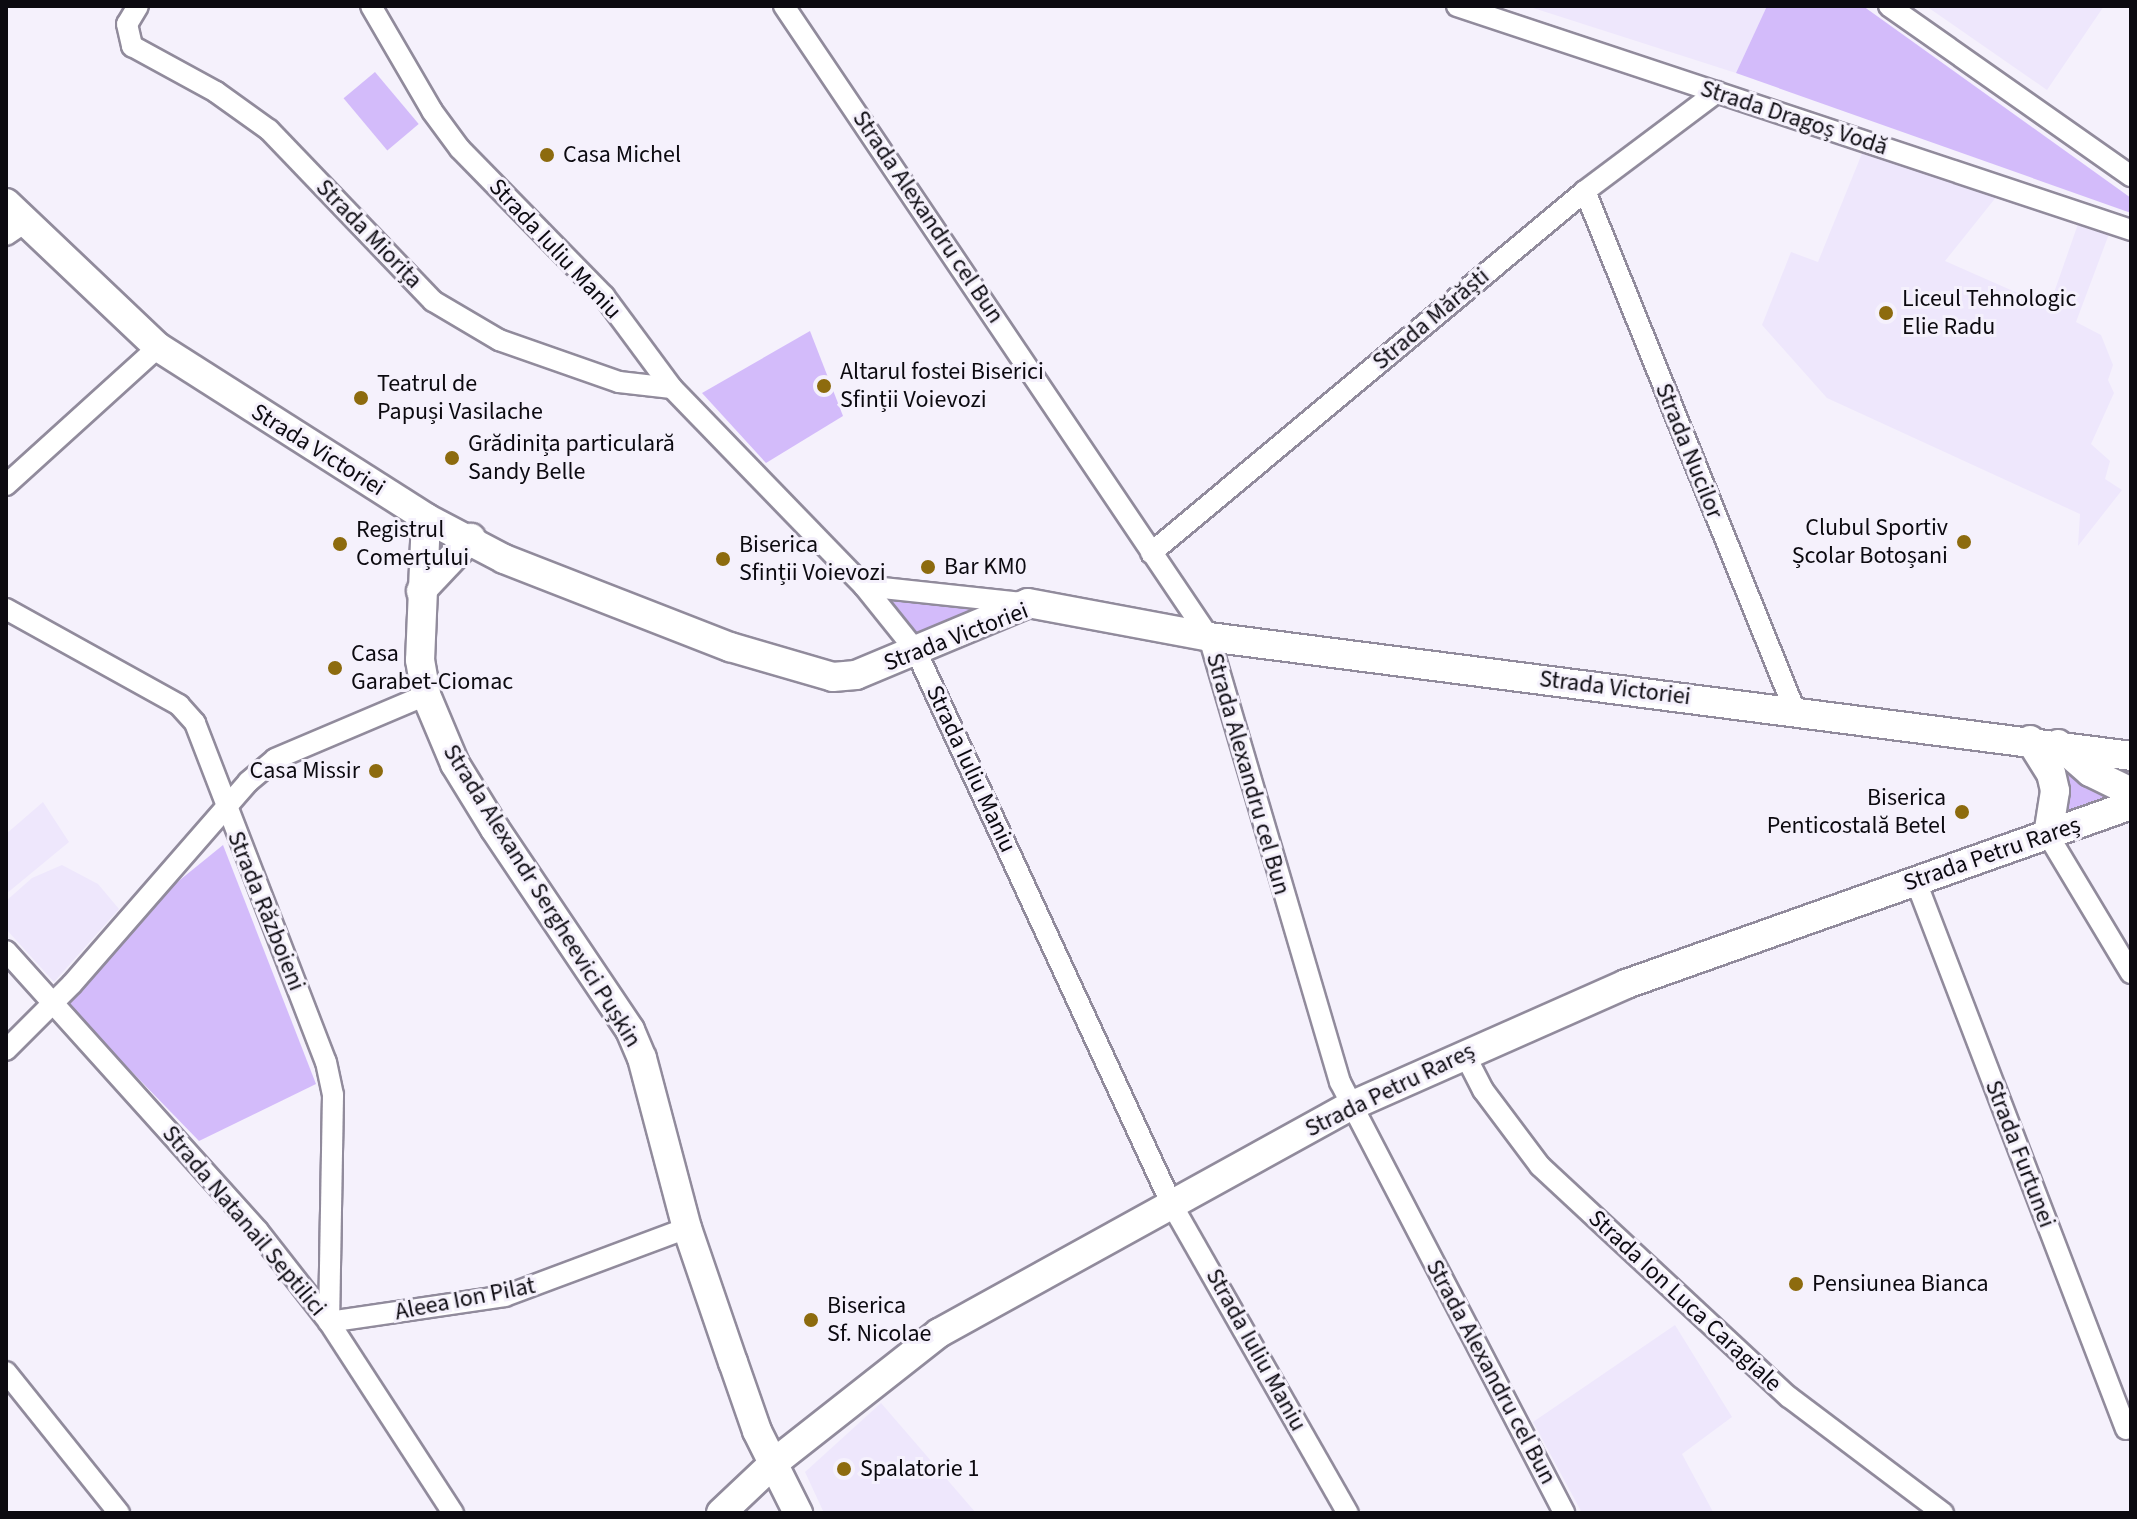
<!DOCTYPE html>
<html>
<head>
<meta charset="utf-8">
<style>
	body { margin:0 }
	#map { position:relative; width:2137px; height:1519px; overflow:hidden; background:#f5f1fc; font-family:"Source Sans 3",sans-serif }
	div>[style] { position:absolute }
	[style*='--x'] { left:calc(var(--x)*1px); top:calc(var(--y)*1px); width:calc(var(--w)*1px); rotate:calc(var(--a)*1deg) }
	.built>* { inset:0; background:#eee7fc }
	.green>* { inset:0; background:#d3bbfa; transform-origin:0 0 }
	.roads { filter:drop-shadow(2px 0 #918b9c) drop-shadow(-2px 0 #918b9c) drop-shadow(0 2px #918b9c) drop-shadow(0 -2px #918b9c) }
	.street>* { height:20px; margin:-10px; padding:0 10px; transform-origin:10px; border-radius:10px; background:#fff }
	.secondary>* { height:28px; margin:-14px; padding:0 14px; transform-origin:14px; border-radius:14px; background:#fff }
	.dots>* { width:22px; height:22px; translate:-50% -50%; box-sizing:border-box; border:4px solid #f5f1fc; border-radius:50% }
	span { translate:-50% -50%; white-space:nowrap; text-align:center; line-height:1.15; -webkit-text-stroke:6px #f5f1fc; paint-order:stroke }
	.street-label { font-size:24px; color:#0c0a10 }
	.poi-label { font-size:24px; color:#0c0a10 }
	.left { translate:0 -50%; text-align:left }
	.right { translate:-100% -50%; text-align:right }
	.frame { position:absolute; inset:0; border:8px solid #0c0a10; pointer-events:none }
</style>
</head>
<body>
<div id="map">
	<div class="built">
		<div style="clip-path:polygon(1527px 6px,1767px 6px,1736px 73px)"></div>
		<div style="clip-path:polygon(1926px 6px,2104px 6px,2047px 90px)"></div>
		<div style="clip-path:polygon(1863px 151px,1997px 196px,1945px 261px,2049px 307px,2078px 224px,2109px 234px,2076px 322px,2101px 335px,2113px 365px,2108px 380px,2114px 393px,2091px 444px,2110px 461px,2105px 479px,2122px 490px,2078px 546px,2080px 514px,1827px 398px,1762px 325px,1791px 252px,1818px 262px)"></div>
		<div style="clip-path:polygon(43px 802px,69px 842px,6px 894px,6px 834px)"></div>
		<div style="clip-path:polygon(62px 865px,98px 884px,119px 909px,54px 982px,6px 929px,6px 901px,32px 878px)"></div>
		<div style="clip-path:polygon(1675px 1325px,1732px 1417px,1682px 1454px,1713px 1512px,1582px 1513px,1533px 1422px)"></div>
		<div style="clip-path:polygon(881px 1403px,976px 1513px,824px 1513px,805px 1472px)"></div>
	</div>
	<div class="green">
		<div style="clip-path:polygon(1767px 6px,1863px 6px,2131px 198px,2131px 213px,1736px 73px)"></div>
		<div style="left:375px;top:72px;width:68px;height:41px;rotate:50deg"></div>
		<div style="clip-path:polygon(810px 331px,843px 416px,766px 463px,702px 393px)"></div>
		<div style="clip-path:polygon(887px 600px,979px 609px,917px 635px)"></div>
		<div style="clip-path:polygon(2069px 770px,2119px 795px,2062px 814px,2063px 771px)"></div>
		<div style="clip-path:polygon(223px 845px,316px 1084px,199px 1141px,66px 1004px,154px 901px)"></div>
	</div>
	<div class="roads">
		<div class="street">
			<div style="--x:138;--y:6;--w:21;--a:121"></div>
			<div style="--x:127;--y:24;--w:23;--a:77"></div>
			<div style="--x:132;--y:46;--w:96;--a:28.7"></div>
			<div style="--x:216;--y:92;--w:65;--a:35.6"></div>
			<div style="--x:269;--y:130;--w:237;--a:46.2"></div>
			<div style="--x:433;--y:301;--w:77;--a:30.6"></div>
			<div style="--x:499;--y:340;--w:127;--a:19.3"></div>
			<div style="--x:619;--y:382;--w:53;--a:6.5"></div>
			<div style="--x:371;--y:6;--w:121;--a:59.8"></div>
			<div style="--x:432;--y:111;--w:47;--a:53.6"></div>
			<div style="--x:460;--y:149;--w:206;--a:45.6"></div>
			<div style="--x:604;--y:296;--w:114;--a:53.5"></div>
			<div style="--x:672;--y:388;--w:276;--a:45.9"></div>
			<div style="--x:864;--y:586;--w:83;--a:51.3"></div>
			<div style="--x:916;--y:651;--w:610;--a:65.2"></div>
			<div style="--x:1172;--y:1205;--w:355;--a:60.3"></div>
			<div style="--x:784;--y:6;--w:761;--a:56.04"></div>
			<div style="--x:1209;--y:637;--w:464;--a:73.6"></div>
			<div style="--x:1340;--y:1082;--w:486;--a:62.5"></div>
			<div style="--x:1457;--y:6;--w:710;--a:18.38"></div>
			<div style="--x:1889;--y:6;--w:296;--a:35.1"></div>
			<div style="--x:1585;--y:191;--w:561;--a:68.01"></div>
			<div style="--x:6;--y:235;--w:23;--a:-34"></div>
			<div style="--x:6;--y:485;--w:205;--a:-42.2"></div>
			<div style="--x:1151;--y:553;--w:565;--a:-39.83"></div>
			<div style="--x:1585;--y:191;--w:165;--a:-36.9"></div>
			<div style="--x:864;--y:586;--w:161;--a:6.1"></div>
			<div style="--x:6;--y:609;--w:198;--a:29"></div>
			<div style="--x:179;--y:705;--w:24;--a:48"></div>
			<div style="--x:195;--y:723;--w:363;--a:68.9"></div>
			<div style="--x:326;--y:1062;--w:34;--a:78"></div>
			<div style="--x:333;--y:1095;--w:227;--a:91"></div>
			<div style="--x:329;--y:1322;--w:178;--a:-8.4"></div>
			<div style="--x:505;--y:1296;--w:194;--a:-20.5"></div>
			<div style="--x:2048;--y:835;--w:161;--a:59"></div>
			<div style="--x:1915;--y:879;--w:589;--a:69.01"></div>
			<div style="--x:6;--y:951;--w:377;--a:48"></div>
			<div style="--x:258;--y:1231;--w:115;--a:52"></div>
			<div style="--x:329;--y:1322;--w:228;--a:57"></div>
			<div style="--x:6;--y:1050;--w:93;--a:-45"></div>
			<div style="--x:72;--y:984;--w:268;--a:-48.9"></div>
			<div style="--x:248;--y:782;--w:35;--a:-40"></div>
			<div style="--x:275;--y:759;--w:164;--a:-23"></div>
			<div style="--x:1464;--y:1053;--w:42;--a:62.8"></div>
			<div style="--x:1483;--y:1090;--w:95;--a:53.1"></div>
			<div style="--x:1540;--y:1166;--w:340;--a:42.9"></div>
			<div style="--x:1789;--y:1397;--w:193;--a:37"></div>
			<div style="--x:6;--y:1372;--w:181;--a:51.3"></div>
		</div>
		<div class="secondary">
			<div style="--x:6;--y:203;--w:209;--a:43.5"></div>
			<div style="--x:158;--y:347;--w:318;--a:32.5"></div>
			<div style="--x:426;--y:518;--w:88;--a:27.7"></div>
			<div style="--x:504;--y:559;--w:243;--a:21.3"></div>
			<div style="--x:730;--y:647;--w:107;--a:16.2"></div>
			<div style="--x:833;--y:677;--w:23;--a:-5"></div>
			<div style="--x:856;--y:675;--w:186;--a:-22.7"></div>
			<div style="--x:1028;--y:603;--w:184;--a:10.6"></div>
			<div style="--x:1209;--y:637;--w:930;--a:7.35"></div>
			<div style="--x:426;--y:518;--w:142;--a:92.4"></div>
			<div style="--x:420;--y:660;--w:36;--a:80"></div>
			<div style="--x:426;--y:695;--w:75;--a:67.2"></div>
			<div style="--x:455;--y:764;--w:76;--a:58.4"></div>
			<div style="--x:495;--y:829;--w:242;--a:56.1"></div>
			<div style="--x:630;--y:1030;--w:30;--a:67"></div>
			<div style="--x:642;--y:1058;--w:176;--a:75.2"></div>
			<div style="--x:687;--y:1228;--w:142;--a:71.1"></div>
			<div style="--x:733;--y:1362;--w:73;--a:70.8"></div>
			<div style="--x:757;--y:1431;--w:92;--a:63.4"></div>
			<div style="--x:421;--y:591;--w:73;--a:-46.7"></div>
			<div style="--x:2030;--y:740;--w:39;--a:58"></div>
			<div style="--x:2051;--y:773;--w:18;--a:77"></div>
			<div style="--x:2055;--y:791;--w:45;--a:99"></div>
			<div style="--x:2058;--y:744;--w:43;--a:41.2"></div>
			<div style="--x:2090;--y:772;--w:46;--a:26"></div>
			<div style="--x:721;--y:1513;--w:74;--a:-43.4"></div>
			<div style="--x:775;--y:1462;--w:209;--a:-38.2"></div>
			<div style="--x:939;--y:1333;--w:470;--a:-28.9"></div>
			<div style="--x:1351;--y:1106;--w:301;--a:-23.9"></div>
			<div style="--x:1626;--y:984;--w:536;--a:-19.52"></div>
		</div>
	</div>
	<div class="dots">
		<div style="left:547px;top:155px;background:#8d6b0e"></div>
		<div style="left:1886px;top:313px;background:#8d6b0e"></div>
		<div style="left:824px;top:386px;background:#8d6b0e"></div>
		<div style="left:361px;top:398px;background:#8d6b0e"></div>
		<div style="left:452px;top:458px;background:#8d6b0e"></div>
		<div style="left:1964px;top:542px;background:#8d6b0e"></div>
		<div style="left:340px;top:544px;background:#8d6b0e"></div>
		<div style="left:723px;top:559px;background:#8d6b0e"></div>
		<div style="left:928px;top:567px;background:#8d6b0e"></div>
		<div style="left:335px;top:668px;background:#8d6b0e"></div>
		<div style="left:376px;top:771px;background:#8d6b0e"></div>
		<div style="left:1962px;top:812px;background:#8d6b0e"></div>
		<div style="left:1796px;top:1284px;background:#8d6b0e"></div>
		<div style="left:811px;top:1320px;background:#8d6b0e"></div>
		<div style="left:844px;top:1469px;background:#8d6b0e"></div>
	</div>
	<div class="street-label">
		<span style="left:1794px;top:118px;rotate:18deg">Strada Dragoș Vodă</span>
		<span style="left:928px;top:217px;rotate:56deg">Strada Alexandru cel Bun</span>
		<span style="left:369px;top:234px;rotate:46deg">Strada Miorița</span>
		<span style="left:555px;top:249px;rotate:47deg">Strada Iuliu Maniu</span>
		<span style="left:1431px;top:319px;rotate:-40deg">Strada Mărăști</span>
		<span style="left:318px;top:450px;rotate:32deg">Strada Victoriei</span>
		<span style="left:1689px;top:451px;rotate:68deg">Strada Nucilor</span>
		<span style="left:956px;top:637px;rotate:-21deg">Strada Victoriei</span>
		<span style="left:1615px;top:688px;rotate:7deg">Strada Victoriei</span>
		<span style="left:971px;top:769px;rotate:65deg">Strada Iuliu Maniu</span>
		<span style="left:1248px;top:774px;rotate:74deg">Strada Alexandru cel Bun</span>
		<span style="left:1992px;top:854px;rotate:-19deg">Strada Petru Rareș</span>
		<span style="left:542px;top:896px;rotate:58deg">Strada Alexandr Sergheevici Pușkin</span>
		<span style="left:266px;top:911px;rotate:68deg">Strada Războieni</span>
		<span style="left:1390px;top:1090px;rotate:-26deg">Strada Petru Rareș</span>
		<span style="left:2020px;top:1154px;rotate:69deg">Strada Furtunei</span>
		<span style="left:244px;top:1221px;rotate:50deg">Strada Natanail Septilici</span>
		<span style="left:465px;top:1299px;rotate:-11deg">Aleea Ion Pilat</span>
		<span style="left:1685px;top:1301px;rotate:43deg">Strada Ion Luca Caragiale</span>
		<span style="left:1256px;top:1350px;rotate:61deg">Strada Iuliu Maniu</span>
		<span style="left:1491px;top:1372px;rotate:62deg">Strada Alexandru cel Bun</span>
	</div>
	<div class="poi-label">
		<span class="left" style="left:563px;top:155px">Casa Michel</span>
		<span class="left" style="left:1902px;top:313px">Liceul Tehnologic<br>Elie Radu</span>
		<span class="left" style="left:840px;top:386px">Altarul fostei Biserici<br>Sfinții Voievozi</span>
		<span class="left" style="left:377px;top:398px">Teatrul de<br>Papuși Vasilache</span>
		<span class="left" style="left:468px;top:458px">Grădinița particulară<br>Sandy Belle</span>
		<span class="right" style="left:1948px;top:542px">Clubul Sportiv<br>Școlar Botoșani</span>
		<span class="left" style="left:356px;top:544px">Registrul<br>Comerțului</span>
		<span class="left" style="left:739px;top:559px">Biserica<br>Sfinții Voievozi</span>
		<span class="left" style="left:944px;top:567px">Bar KM0</span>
		<span class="left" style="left:351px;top:668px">Casa<br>Garabet-Ciomac</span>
		<span class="right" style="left:360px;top:771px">Casa Missir</span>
		<span class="right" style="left:1946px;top:812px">Biserica<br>Penticostală Betel</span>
		<span class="left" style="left:1812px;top:1284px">Pensiunea Bianca</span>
		<span class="left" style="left:827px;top:1320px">Biserica<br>Sf. Nicolae</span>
		<span class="left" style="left:860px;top:1469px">Spalatorie 1</span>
	</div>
	<div class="frame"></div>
</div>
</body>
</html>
